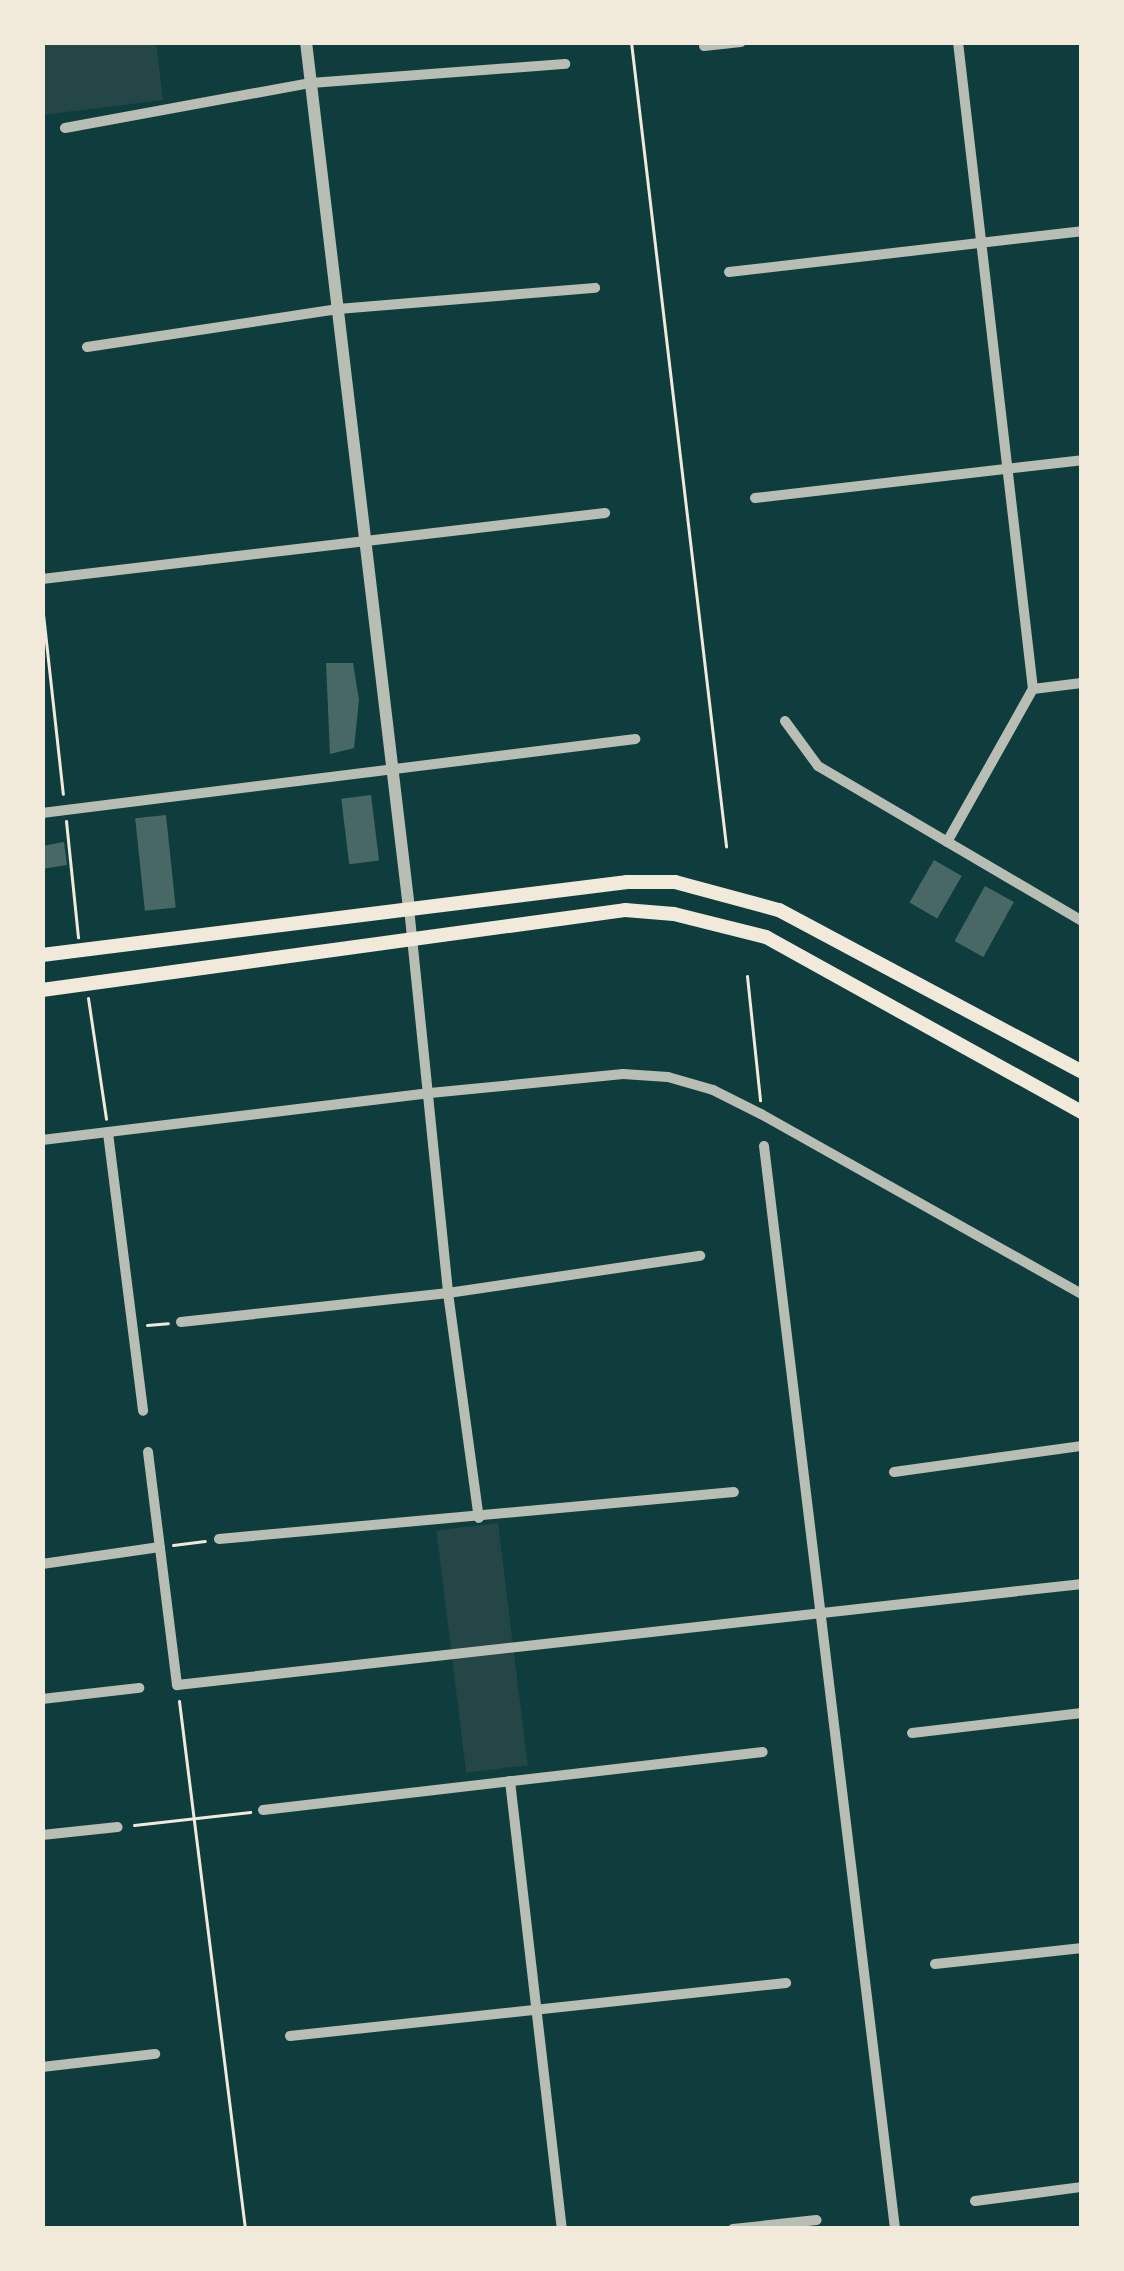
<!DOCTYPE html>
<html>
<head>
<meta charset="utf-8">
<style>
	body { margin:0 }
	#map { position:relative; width:1124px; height:2271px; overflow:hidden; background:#0f3d3e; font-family:Karla,sans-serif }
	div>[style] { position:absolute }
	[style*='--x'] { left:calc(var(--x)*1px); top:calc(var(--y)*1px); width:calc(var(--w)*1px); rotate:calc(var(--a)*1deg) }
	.green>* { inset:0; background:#244646; transform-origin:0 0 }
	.building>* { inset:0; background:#486865; transform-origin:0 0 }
	.path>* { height:3px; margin:-1.5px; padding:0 1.5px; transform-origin:1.5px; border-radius:1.5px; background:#f1e9da }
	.minor>* { height:10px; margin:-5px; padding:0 5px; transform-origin:5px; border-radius:5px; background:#b8beb3 }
	.tertiary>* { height:12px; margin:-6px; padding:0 6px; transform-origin:6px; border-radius:6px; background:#b8beb3 }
	.secondary>* { height:14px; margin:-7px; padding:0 7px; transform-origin:7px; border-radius:7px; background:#f1e9da }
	span { translate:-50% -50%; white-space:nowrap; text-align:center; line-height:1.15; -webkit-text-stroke:10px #f1e9da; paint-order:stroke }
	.frame { position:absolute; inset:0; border:45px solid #f1e9da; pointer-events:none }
</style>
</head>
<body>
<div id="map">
	<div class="green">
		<div style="clip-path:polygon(42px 42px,156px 42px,163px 100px,42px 115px)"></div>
		<div style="left:498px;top:1523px;width:244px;height:62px;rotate:83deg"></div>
	</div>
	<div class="building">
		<div style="clip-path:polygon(326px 663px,353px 663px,359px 700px,354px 748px,330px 754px)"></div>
		<div style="left:371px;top:795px;width:66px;height:30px;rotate:83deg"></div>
		<div style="left:166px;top:815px;width:93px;height:31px;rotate:84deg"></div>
		<div style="clip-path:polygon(64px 842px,67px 865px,42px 869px,42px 846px)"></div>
		<div style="left:934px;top:860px;width:32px;height:49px;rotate:30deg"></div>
		<div style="left:985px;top:886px;width:33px;height:63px;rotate:29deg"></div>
	</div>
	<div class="path">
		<div style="--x:631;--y:42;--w:810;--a:83.26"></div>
		<div style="--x:42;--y:605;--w:190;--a:83.7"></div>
		<div style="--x:66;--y:821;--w:117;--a:84.1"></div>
		<div style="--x:747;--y:976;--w:125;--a:84"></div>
		<div style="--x:88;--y:998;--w:122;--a:81.5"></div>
		<div style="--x:147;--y:1325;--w:21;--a:-5"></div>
		<div style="--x:173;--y:1545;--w:32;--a:-7"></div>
		<div style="--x:179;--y:1701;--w:532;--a:82.87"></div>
		<div style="--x:134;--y:1825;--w:117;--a:-6.4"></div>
	</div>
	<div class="minor">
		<div style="--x:958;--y:42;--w:651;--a:83.39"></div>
		<div style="--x:704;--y:46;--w:37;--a:-6"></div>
		<div style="--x:65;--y:128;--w:250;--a:-10.4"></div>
		<div style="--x:311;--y:83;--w:255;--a:-4.3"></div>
		<div style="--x:729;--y:272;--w:355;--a:-6.6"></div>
		<div style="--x:87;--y:347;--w:254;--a:-8.6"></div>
		<div style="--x:338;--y:309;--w:258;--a:-4.7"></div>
		<div style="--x:755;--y:498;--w:329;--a:-6.6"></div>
		<div style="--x:42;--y:579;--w:567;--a:-6.69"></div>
		<div style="--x:1033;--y:689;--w:49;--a:-7"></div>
		<div style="--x:785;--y:721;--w:56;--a:53.7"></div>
		<div style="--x:818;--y:766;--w:306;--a:30.4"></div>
		<div style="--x:42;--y:813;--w:598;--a:-7.11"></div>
		<div style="--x:947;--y:842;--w:176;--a:-60.7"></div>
		<div style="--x:409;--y:908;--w:387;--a:84.2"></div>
		<div style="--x:448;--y:1293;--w:227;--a:82.2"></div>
		<div style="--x:108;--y:1133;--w:280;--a:82.8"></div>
		<div style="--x:42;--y:1140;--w:391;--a:-6.9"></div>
		<div style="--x:430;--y:1093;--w:194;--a:-5.6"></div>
		<div style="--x:623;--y:1074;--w:45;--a:3.8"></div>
		<div style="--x:668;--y:1077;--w:47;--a:16.1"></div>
		<div style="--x:713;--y:1090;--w:54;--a:26.6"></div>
		<div style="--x:761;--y:1114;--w:368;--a:29.3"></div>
		<div style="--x:764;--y:1146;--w:1091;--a:83.1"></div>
		<div style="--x:181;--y:1322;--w:269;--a:-6.2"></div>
		<div style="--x:448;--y:1293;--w:255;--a:-8.4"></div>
		<div style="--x:148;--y:1452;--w:235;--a:82.9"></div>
		<div style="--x:177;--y:1685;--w:911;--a:-6.37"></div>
		<div style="--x:894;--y:1472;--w:190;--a:-7.9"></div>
		<div style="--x:219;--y:1539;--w:517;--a:-5.21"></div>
		<div style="--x:42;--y:1564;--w:119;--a:-8.2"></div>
		<div style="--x:42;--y:1699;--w:98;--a:-6.5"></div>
		<div style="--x:912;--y:1733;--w:171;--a:-6.7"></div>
		<div style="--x:510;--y:1781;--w:451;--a:83.4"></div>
		<div style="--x:263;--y:1810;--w:503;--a:-6.62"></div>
		<div style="--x:42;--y:1835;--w:76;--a:-6"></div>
		<div style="--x:935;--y:1964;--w:148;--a:-6.2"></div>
		<div style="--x:290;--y:2036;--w:499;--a:-6.1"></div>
		<div style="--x:42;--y:2067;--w:114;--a:-6.6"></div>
		<div style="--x:975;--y:2201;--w:108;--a:-7.5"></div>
		<div style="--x:733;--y:2229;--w:84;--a:-6.1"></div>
	</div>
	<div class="tertiary">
		<div style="--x:306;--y:42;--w:872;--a:83.22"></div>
	</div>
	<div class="secondary">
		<div style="--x:42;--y:955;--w:590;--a:-7.11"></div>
		<div style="--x:627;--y:882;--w:48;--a:0"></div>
		<div style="--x:675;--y:882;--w:108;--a:15.1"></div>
		<div style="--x:779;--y:910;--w:344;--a:28.1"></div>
		<div style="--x:42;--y:990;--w:588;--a:-7.81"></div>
		<div style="--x:625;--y:910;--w:49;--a:4.7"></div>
		<div style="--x:674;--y:914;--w:95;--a:14"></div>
		<div style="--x:766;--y:937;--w:361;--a:29"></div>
	</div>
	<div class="frame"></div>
</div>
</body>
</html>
